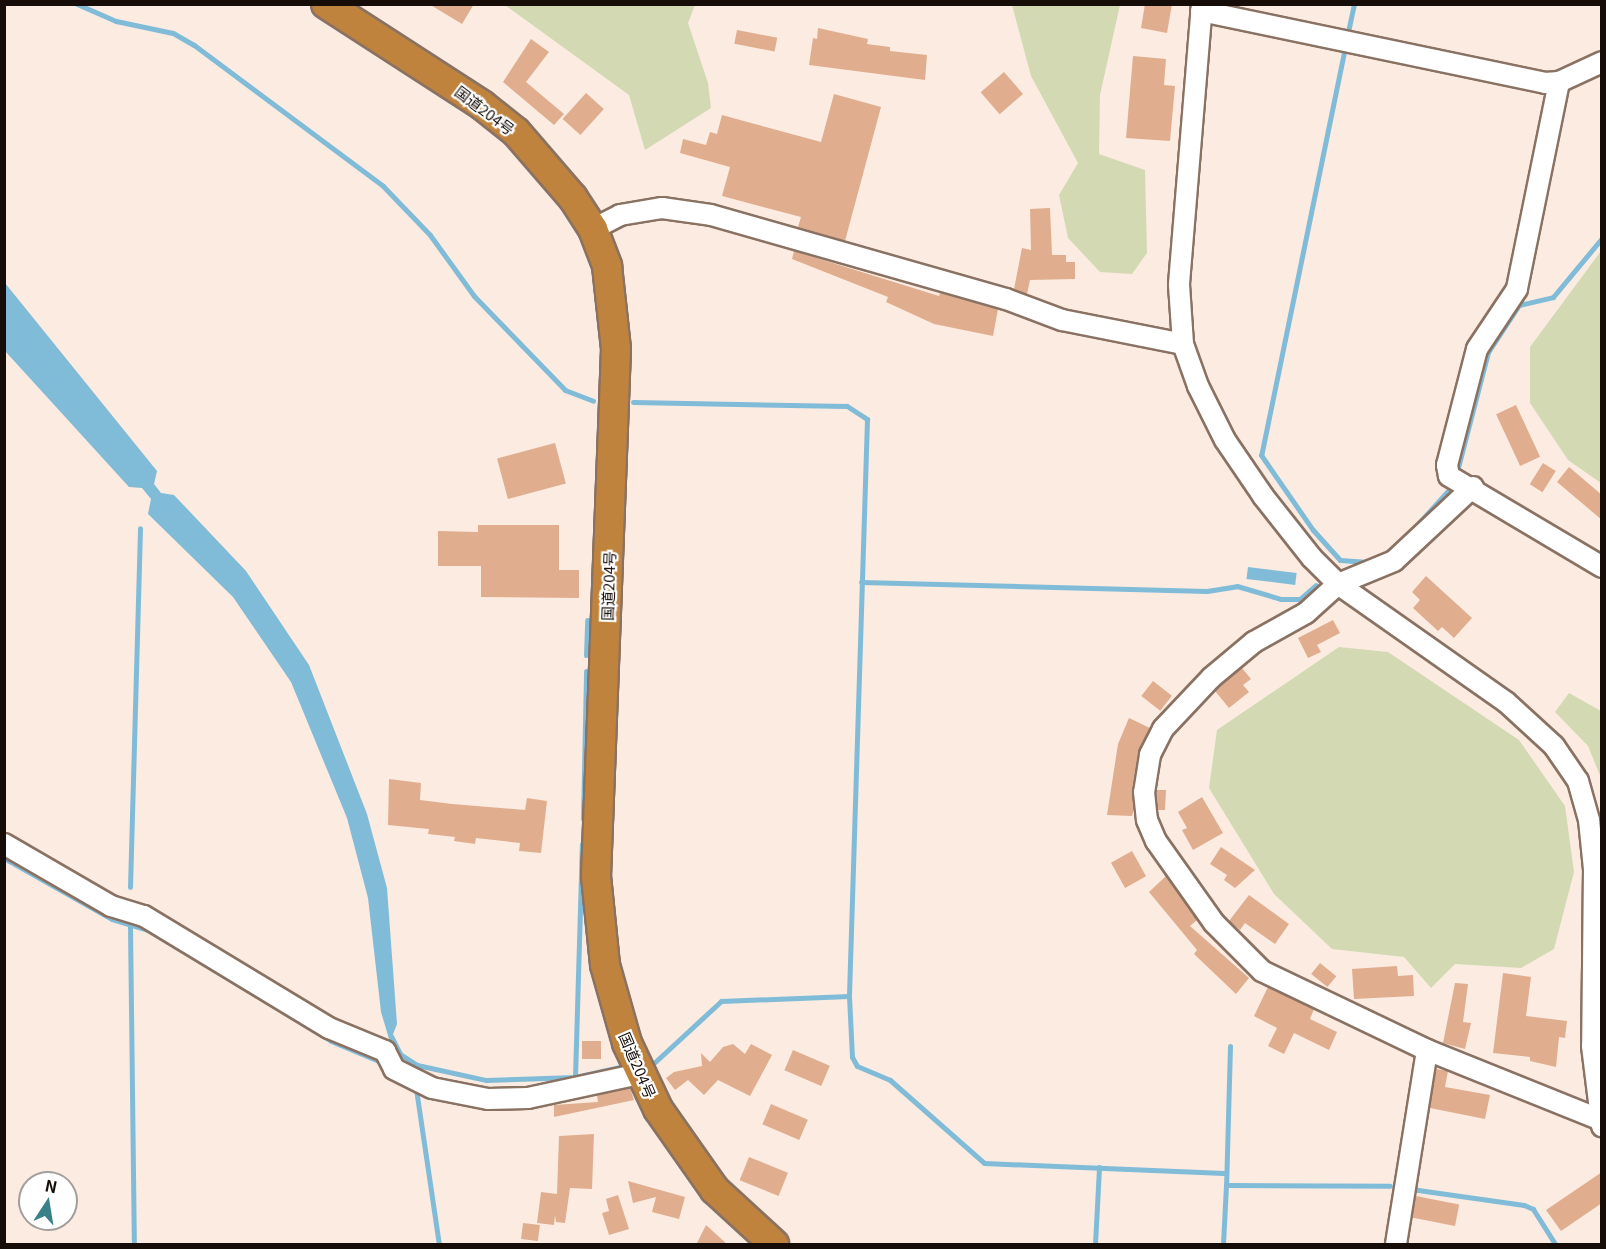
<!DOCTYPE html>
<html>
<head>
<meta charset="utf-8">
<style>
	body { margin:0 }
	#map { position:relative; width:1606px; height:1249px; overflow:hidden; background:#fbebe1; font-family:Georgia,"Noto Sans JP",serif }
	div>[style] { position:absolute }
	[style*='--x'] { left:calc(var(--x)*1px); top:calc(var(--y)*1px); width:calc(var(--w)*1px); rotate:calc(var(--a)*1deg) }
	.green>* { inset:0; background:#d3dab3 }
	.water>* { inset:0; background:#80bbd8; transform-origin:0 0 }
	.stream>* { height:5px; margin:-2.5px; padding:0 2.5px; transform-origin:2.5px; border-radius:2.5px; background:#80bbd8 }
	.building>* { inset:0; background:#e0ae8e; transform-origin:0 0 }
	.roads { filter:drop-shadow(2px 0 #8a7263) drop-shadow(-2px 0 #8a7263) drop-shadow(0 2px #8a7263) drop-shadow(0 -2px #8a7263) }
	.minor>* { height:20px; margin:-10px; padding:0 10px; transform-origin:10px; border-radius:10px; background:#fff }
	.highway>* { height:28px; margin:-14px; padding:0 14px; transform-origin:14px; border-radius:14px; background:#c0833d }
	span { translate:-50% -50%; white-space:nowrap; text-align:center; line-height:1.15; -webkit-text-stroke:4.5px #fff; paint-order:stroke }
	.street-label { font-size:15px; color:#160d08 }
	.frame { position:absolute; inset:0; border:6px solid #160d08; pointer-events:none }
	.north { position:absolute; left:18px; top:1171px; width:60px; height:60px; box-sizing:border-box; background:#fff; border:2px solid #a29e9c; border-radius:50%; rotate:12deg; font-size:16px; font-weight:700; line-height:24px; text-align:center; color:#160d08 }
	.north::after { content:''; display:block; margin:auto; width:21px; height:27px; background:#398188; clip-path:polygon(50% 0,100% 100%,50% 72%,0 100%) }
</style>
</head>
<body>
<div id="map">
	<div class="green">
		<div style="clip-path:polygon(505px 5px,695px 5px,688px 23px,708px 83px,711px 108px,645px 150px,629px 95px)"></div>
		<div style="clip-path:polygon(1012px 5px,1120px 5px,1100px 95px,1099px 154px,1145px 170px,1147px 253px,1132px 274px,1100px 272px,1068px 238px,1059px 195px,1078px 163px,1031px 76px)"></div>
		<div style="clip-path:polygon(1601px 251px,1602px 483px,1601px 483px,1568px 460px,1530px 403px,1530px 347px)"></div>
		<div style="clip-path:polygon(1339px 647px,1388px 652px,1519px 740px,1565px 806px,1574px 872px,1554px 949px,1521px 968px,1455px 964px,1431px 988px,1404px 957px,1332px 949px,1274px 894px,1209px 788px,1217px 730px)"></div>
		<div style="clip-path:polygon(1569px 693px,1601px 711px,1601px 778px,1588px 746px,1555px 712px)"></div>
	</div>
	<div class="water">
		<div style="clip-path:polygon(5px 283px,157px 471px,154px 484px,161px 493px,174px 495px,246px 571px,309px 665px,367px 814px,387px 888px,397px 1024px,390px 1042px,381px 1012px,368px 898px,347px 818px,291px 682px,233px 597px,148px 514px,151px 499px,142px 488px,129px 487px,5px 351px)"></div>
		<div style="left:1248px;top:567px;width:49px;height:12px;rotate:7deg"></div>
	</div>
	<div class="stream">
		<div style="--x:77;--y:4;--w:43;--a:23.6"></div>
		<div style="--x:116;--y:21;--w:58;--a:11.9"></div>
		<div style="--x:173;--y:33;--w:24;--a:30"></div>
		<div style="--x:194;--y:45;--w:236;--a:36.7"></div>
		<div style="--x:383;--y:186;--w:68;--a:46.2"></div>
		<div style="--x:430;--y:235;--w:75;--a:54.2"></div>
		<div style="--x:474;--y:296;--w:131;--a:45.9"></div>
		<div style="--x:565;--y:390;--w:30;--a:21"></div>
		<div style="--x:1348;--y:32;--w:29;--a:-78"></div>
		<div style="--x:1344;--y:52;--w:411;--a:101.6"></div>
		<div style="--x:1261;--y:455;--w:91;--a:55.3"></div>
		<div style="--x:1313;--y:530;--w:40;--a:48"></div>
		<div style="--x:1340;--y:560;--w:28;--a:4"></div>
		<div style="--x:633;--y:402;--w:214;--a:1.1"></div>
		<div style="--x:847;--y:406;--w:24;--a:33"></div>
		<div style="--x:867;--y:419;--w:577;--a:91.79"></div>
		<div style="--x:849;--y:996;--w:61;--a:87.2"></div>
		<div style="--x:852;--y:1057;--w:10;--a:61"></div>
		<div style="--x:857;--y:1066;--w:36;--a:23"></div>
		<div style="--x:890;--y:1080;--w:125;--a:41.4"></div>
		<div style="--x:984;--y:1163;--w:240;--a:2.4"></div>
		<div style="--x:1456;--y:475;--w:127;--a:-75.4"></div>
		<div style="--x:1488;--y:352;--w:56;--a:-56.6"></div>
		<div style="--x:1519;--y:305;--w:35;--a:-13"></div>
		<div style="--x:1553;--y:297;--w:77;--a:-50.3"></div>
		<div style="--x:1406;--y:537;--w:72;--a:-47.8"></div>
		<div style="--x:861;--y:582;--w:346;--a:1.5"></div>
		<div style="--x:1207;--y:591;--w:30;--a:-9"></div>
		<div style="--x:1237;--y:586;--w:46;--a:16.5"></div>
		<div style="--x:1281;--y:599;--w:19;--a:0"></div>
		<div style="--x:1300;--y:599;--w:21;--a:-41"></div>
		<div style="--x:586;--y:655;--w:35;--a:-88"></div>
		<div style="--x:583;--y:819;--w:148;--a:-88.8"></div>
		<div style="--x:4;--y:858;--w:124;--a:29.5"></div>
		<div style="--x:112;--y:919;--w:38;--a:17"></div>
		<div style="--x:148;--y:930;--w:214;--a:31.2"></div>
		<div style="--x:331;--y:1041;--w:60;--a:22.7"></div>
		<div style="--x:130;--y:887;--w:359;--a:-88.4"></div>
		<div style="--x:130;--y:926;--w:318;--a:89.3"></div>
		<div style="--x:391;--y:1036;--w:20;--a:63"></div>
		<div style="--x:400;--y:1054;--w:20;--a:33"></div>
		<div style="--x:417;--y:1065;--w:71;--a:12.3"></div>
		<div style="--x:486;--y:1080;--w:89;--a:-1.9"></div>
		<div style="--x:575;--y:1077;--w:46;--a:-12.5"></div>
		<div style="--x:1230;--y:1046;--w:139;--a:91.6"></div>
		<div style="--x:1226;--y:1185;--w:164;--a:0.3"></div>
		<div style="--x:655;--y:1062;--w:90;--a:-42.7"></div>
		<div style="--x:721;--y:1001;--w:128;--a:-2.2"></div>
		<div style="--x:575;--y:1077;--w:233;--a:-88.3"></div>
		<div style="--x:416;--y:1089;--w:157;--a:81.6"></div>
		<div style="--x:1411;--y:1189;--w:114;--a:8.1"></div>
		<div style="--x:1524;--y:1205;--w:10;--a:24"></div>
		<div style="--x:1533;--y:1209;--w:41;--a:57.8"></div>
		<div style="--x:1095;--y:1244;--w:77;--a:-87"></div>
		<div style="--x:1223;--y:1244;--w:59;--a:-87.1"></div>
	</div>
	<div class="building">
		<div style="clip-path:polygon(429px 4px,474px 4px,462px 24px)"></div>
		<div style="clip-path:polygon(1145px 4px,1172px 4px,1167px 33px,1141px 28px)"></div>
		<div style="clip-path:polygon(818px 28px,868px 39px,867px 44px,890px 47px,890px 51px,927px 55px,925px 80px,809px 65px,813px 38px,817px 39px)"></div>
		<div style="left:737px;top:30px;width:41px;height:14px;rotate:11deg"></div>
		<div style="clip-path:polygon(531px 39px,549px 52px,526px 82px,564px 114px,554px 125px,503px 82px)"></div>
		<div style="clip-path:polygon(1133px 56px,1166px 59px,1164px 85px,1175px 86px,1170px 141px,1126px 138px)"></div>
		<div style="left:1004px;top:72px;width:29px;height:31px;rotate:49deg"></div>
		<div style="left:586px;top:93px;width:24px;height:35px;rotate:42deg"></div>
		<div style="clip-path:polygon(834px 94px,881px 107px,845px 241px,798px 227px,801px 217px,722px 196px,730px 167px,680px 153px,683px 139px,706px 145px,710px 132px,717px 134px,722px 115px,821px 142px)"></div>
		<div style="clip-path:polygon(1050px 208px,1052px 255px,1066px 255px,1066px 262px,1075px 262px,1075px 279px,1030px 280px,1027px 294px,1014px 289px,1022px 248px,1031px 250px,1030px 209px)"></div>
		<div style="clip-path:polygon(794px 251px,939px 296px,940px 293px,998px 309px,993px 336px,934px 324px,886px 302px,888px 297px,792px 259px)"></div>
		<div style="left:1516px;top:405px;width:57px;height:22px;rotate:65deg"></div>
		<div style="left:555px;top:443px;width:42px;height:60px;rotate:75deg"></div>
		<div style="left:1543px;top:463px;width:15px;height:25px;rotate:32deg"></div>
		<div style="clip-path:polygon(1569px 467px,1602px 495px,1602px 520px,1557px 482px)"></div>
		<div style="clip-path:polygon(478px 525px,559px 525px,559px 570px,579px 570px,579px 598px,481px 597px,481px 566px,438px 566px,438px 531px,478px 532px)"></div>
		<div style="clip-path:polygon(1426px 576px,1472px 618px,1454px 638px,1442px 627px,1438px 631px,1413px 608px,1420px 600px,1412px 592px)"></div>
		<div style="clip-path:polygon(1333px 620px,1340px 633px,1317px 645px,1321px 652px,1308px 658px,1298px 638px)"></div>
		<div style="clip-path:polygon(1242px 668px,1251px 679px,1243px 685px,1249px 692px,1229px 708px,1215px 691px)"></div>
		<div style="left:1153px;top:681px;width:24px;height:19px;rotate:38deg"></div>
		<div style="clip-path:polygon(1129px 718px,1150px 728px,1138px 753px,1132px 790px,1134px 809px,1132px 816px,1107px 815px,1118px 744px)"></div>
		<div style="clip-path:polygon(389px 779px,421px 783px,420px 800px,452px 804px,525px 810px,527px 798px,547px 801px,541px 853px,519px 851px,520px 843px,476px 838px,475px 844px,454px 841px,455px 837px,428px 834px,429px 829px,388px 825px)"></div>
		<div style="clip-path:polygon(1156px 790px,1166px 790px,1165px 810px,1158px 810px)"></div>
		<div style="clip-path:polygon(1202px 797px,1223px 833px,1193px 850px,1182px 830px,1187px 828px,1178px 812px)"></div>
		<div style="clip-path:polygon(1221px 847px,1255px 870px,1235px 888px,1224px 880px,1227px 875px,1210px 864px)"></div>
		<div style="left:1132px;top:851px;width:29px;height:24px;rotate:61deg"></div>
		<div style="clip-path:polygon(1166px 876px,1197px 920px,1190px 926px,1249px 978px,1236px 994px,1194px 954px,1197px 950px,1149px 892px)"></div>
		<div style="clip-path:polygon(1249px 895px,1289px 924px,1275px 944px,1245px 923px,1240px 930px,1229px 921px)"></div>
		<div style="left:1320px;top:963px;width:21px;height:14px;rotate:39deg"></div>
		<div style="clip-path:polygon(1397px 966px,1398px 976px,1413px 975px,1414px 996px,1354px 999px,1352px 969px)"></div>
		<div style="clip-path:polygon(1503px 973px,1531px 977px,1526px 1016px,1567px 1021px,1565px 1038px,1559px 1037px,1556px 1067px,1530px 1061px,1530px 1057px,1493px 1053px)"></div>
		<div style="clip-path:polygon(1455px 983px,1468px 984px,1463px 1022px,1471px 1023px,1465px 1049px,1443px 1043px)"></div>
		<div style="clip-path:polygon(1268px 987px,1314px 1009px,1310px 1019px,1337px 1032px,1329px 1050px,1294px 1033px,1284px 1054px,1268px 1046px,1277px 1028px,1254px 1016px)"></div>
		<div style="left:582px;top:1041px;width:19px;height:18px"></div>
		<div style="clip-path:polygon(733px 1044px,745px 1054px,751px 1044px,772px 1055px,750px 1096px,718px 1080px,704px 1095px,688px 1080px,675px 1090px,666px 1078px,674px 1072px,702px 1066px,701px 1053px,710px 1062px,723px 1047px)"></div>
		<div style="left:793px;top:1050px;width:40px;height:22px;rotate:23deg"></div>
		<div style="clip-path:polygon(1436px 1069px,1448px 1071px,1445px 1087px,1490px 1095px,1485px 1119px,1430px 1108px)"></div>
		<div style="clip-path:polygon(630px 1088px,634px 1100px,554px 1117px,554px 1105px,598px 1102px,597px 1095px)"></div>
		<div style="left:771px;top:1104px;width:40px;height:22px;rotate:23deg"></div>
		<div style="clip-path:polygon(594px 1134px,592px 1189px,570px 1188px,565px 1223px,556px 1222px,555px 1215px,554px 1225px,537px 1223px,541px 1192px,557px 1194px,559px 1136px)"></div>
		<div style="left:749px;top:1157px;width:42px;height:25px;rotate:22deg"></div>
		<div style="clip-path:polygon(1602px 1172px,1602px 1203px,1561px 1231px,1546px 1210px)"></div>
		<div style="clip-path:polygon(628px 1181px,685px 1197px,679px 1219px,652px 1212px,656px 1197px,633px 1203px)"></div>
		<div style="clip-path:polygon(618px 1195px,629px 1229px,609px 1235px,602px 1213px,609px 1211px,606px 1199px)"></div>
		<div style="left:1416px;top:1196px;width:44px;height:22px;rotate:11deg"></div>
		<div style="left:523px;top:1223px;width:17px;height:16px;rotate:7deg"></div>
		<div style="clip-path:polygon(706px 1225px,728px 1245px,696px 1245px)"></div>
	</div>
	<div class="roads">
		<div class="minor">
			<div style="--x:1202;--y:4;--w:282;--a:94.7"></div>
			<div style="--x:1179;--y:285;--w:59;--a:86.1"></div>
			<div style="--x:1183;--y:344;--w:45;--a:70.3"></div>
			<div style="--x:1198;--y:386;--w:60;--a:63.4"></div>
			<div style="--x:1225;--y:440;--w:68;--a:55.8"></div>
			<div style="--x:1263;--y:496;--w:79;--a:51.7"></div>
			<div style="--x:1312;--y:558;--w:37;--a:45"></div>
			<div style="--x:1338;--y:584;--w:205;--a:35.1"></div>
			<div style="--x:1506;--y:702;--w:65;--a:42.5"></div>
			<div style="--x:1554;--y:746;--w:42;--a:55.6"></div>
			<div style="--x:1578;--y:781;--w:41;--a:74.2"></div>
			<div style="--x:1589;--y:820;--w:49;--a:84.2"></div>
			<div style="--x:1594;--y:869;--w:177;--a:90.6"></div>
			<div style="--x:1592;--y:1046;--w:81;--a:82.9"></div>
			<div style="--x:1201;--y:11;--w:351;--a:11.8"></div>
			<div style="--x:1545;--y:83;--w:14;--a:-4"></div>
			<div style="--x:1559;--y:82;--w:47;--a:-24.9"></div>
			<div style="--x:1559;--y:82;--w:211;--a:101.5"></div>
			<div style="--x:1517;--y:289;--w:72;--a:123.7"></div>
			<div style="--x:1477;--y:349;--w:120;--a:104.5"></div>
			<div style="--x:1447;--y:465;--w:11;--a:80"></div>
			<div style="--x:1449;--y:476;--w:178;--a:30.7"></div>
			<div style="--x:593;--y:229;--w:30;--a:-27"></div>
			<div style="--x:620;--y:215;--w:43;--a:-9.5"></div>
			<div style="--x:662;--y:208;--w:49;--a:8.1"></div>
			<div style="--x:711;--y:215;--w:307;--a:15.9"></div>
			<div style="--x:1006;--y:299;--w:60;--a:20.6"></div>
			<div style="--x:1062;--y:320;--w:123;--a:11.2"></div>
			<div style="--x:1473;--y:487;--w:108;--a:136.9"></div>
			<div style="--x:1394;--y:561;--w:61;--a:157.7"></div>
			<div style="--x:1338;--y:584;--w:43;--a:137.8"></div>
			<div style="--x:1306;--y:613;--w:60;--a:150.9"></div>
			<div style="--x:1254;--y:642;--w:56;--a:140.1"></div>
			<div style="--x:1211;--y:678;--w:70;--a:133.3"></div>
			<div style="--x:1163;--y:729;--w:29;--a:117"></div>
			<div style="--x:1150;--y:755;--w:37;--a:99"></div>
			<div style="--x:1144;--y:792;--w:28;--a:84"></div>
			<div style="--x:1147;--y:820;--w:23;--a:67"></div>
			<div style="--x:1156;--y:841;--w:100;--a:54.7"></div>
			<div style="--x:1214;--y:923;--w:68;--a:45"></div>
			<div style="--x:1262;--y:971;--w:183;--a:25.6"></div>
			<div style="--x:1427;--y:1050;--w:185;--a:21.9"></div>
			<div style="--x:4;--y:844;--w:124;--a:30.1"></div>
			<div style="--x:111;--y:906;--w:34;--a:17"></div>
			<div style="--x:144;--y:916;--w:216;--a:31.2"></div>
			<div style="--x:329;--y:1028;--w:61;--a:22.3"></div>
			<div style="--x:385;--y:1051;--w:20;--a:63"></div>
			<div style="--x:394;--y:1069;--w:42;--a:26.6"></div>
			<div style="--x:432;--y:1088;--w:57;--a:11.1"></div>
			<div style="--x:488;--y:1099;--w:40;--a:-1.4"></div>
			<div style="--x:528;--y:1098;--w:114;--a:-12.2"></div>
			<div style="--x:1396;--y:1244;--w:196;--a:-80.9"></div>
		</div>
		<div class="highway">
			<div style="--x:326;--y:4;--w:186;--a:32.9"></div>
			<div style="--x:482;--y:105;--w:43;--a:38.5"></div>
			<div style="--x:516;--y:132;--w:87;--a:49.2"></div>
			<div style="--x:573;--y:198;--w:37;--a:57"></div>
			<div style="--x:593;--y:229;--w:40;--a:69"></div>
			<div style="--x:607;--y:266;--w:83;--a:83.8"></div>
			<div style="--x:616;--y:349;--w:527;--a:92.17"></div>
			<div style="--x:596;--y:876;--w:89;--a:84.2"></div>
			<div style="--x:605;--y:965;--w:81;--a:74.2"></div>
			<div style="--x:627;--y:1043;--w:73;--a:64.8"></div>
			<div style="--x:658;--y:1109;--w:99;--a:54.9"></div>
			<div style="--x:715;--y:1190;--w:80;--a:42.5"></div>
		</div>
	</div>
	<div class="street-label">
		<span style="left:485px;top:110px;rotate:37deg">国道204号</span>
		<span style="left:608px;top:586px;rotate:-88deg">国道204号</span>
		<span style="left:638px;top:1065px;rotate:67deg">国道204号</span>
	</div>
	<div class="frame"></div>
	<div class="north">N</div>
</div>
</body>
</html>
